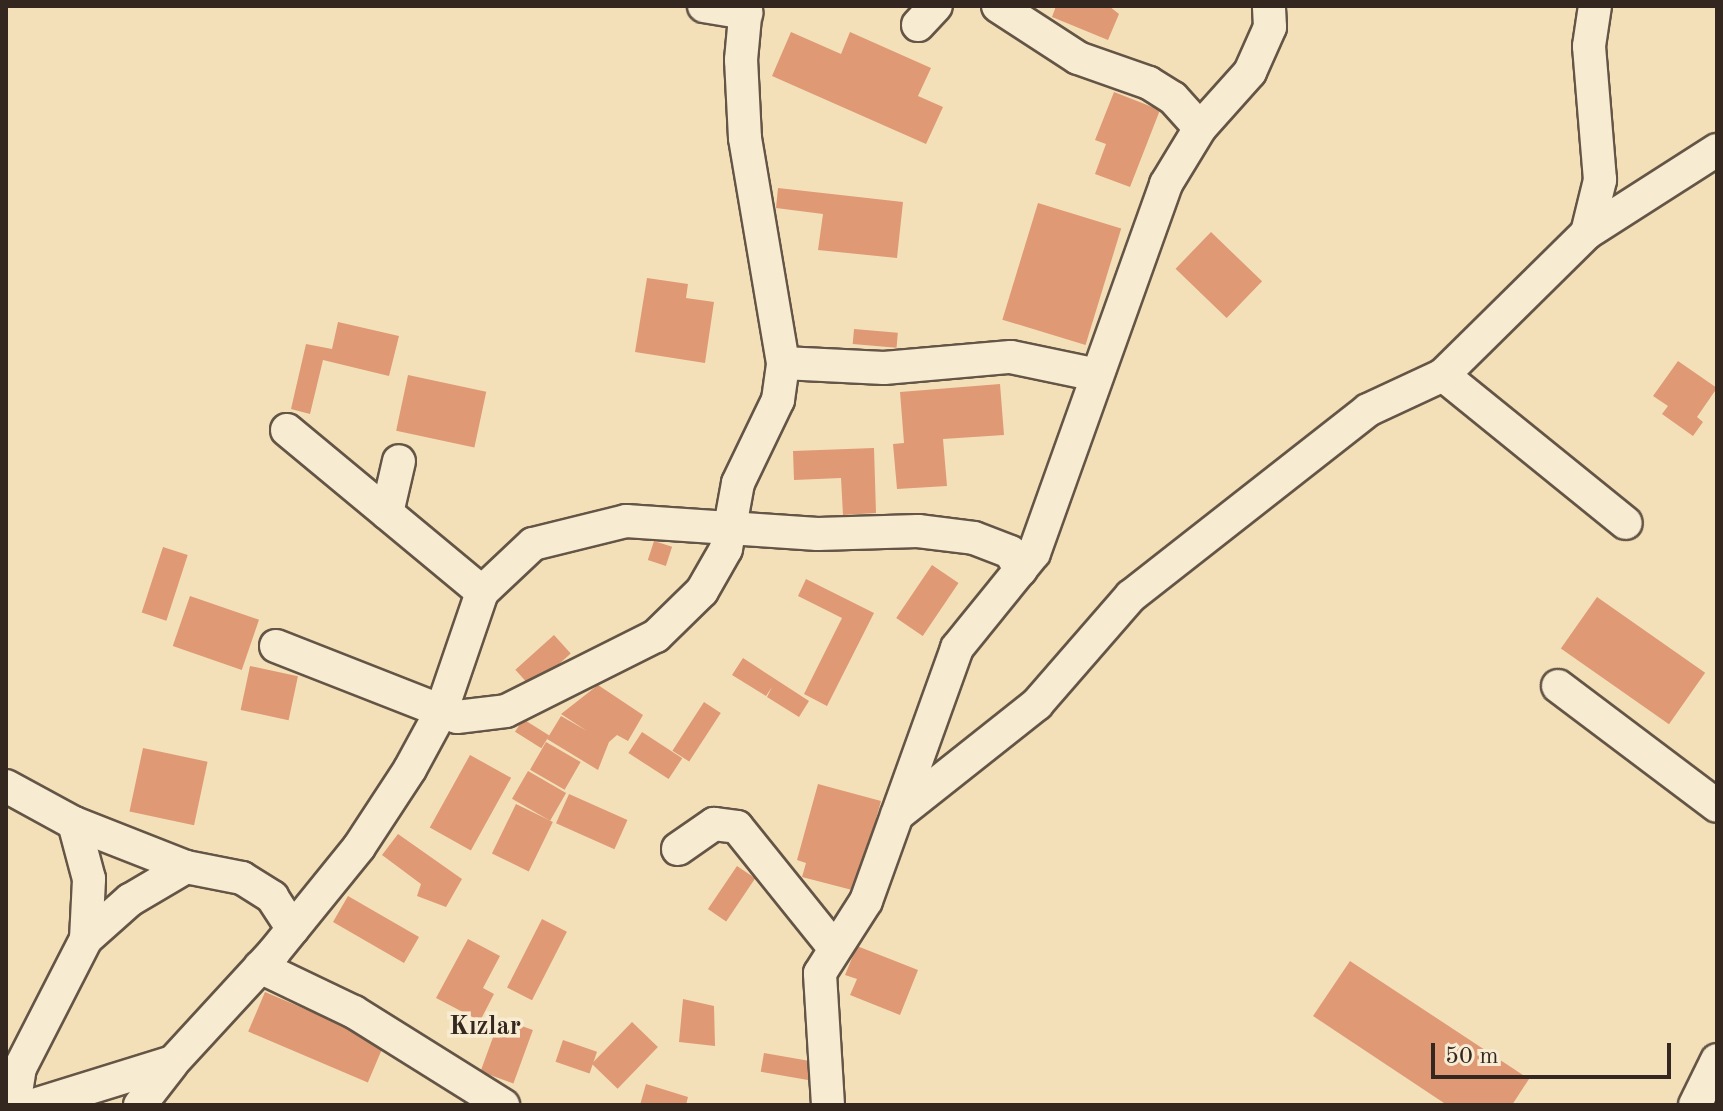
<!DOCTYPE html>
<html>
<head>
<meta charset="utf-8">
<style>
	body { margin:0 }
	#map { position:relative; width:1723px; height:1111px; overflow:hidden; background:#f3e0b9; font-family:"Old Standard TT",serif }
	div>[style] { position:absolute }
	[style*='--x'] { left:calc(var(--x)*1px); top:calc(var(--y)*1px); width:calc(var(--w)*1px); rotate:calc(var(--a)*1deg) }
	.building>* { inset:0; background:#df9974; transform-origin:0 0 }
	.roads { filter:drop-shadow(2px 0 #645546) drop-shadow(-2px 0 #645546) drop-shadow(0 2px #645546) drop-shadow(0 -2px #645546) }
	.minor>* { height:32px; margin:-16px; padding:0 16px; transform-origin:16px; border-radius:16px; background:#f7ebd2 }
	span { translate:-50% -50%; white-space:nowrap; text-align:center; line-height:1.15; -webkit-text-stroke:7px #f7ebd2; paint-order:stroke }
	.quarter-label { font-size:26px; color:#342720; font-weight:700 }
	.frame { position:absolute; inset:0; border:8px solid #342720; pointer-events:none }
	.scale { position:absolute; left:1431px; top:1043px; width:240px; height:36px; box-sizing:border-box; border:4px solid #342720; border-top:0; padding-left:10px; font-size:24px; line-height:28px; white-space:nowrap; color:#342720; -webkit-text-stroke:6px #f7ebd2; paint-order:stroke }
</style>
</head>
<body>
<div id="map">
	<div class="building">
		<div style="clip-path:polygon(1056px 6px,1109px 6px,1119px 14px,1108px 40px,1052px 17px)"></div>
		<div style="clip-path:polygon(791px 32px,841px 54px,850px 32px,931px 68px,918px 96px,943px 107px,926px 144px,772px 76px)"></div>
		<div style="clip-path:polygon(1114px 92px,1160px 110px,1130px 187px,1095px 174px,1106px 144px,1095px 140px)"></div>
		<div style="clip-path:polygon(778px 188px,903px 202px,897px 258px,818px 250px,823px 214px,776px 208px)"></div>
		<div style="left:1038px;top:203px;width:87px;height:122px;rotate:17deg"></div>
		<div style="left:1211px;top:232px;width:71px;height:51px;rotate:44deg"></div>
		<div style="clip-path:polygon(647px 278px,688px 284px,686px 298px,714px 302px,705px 363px,635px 352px)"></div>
		<div style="clip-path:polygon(338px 322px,399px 336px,389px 376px,323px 360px,310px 414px,291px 409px,306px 344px,332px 349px)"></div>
		<div style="left:854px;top:329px;width:44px;height:15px;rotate:5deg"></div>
		<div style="clip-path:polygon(1678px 361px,1717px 388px,1697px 417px,1703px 422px,1693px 436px,1662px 414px,1668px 406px,1653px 396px)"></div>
		<div style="left:408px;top:375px;width:80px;height:57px;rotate:12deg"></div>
		<div style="clip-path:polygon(1000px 384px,1004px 435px,943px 439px,947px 486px,897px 489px,893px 444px,904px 443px,900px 392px)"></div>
		<div style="clip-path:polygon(874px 448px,876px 513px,843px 515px,841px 478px,794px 480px,793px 451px)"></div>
		<div style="left:654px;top:541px;width:19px;height:20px;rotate:18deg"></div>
		<div style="left:163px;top:547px;width:26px;height:69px;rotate:18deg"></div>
		<div style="left:932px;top:565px;width:32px;height:64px;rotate:34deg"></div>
		<div style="clip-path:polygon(806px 579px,874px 613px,827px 706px,804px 694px,842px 618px,798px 596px)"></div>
		<div style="left:190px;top:596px;width:73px;height:53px;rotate:19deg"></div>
		<div style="left:1597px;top:597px;width:132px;height:63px;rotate:35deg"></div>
		<div style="left:554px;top:635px;width:25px;height:52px;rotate:48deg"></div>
		<div style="clip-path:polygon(743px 658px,809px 701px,799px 717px,767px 697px,772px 687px,766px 696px,732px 675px)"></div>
		<div style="left:250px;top:666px;width:49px;height:45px;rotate:12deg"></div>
		<div style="clip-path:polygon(598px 685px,643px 715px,628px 741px,617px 735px,609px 742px,598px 770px,547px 739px,561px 716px,587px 731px,561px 714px)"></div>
		<div style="left:704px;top:702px;width:20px;height:58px;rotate:33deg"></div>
		<div style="left:523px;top:719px;width:31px;height:15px;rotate:32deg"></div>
		<div style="left:642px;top:732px;width:48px;height:25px;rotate:33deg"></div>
		<div style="left:546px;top:742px;width:40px;height:32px;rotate:30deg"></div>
		<div style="left:143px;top:748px;width:66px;height:65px;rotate:12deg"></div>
		<div style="left:470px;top:755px;width:47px;height:83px;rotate:29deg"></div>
		<div style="left:528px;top:771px;width:44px;height:32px;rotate:30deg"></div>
		<div style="clip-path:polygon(818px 784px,881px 801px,856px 891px,802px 877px,806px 863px,797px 860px)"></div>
		<div style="left:569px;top:794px;width:64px;height:32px;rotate:24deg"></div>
		<div style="left:516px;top:804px;width:41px;height:55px;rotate:26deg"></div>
		<div style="clip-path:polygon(398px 834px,462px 879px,446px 907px,417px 896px,421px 884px,382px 855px)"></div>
		<div style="left:737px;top:866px;width:22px;height:52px;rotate:34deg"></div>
		<div style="left:348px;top:896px;width:82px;height:30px;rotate:30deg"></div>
		<div style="left:542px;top:919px;width:28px;height:77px;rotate:27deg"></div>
		<div style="clip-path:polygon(468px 939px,500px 956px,483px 988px,494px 994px,480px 1021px,436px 998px)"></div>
		<div style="clip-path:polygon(857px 946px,918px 970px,900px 1015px,850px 995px,857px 979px,845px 975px)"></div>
		<div style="clip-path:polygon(1350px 961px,1529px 1079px,1512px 1105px,1447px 1105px,1313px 1016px)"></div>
		<div style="left:265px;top:992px;width:130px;height:43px;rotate:23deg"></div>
		<div style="clip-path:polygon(683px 999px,714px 1006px,715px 1046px,679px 1042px)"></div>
		<div style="left:500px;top:1018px;width:35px;height:57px;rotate:20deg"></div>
		<div style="left:632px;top:1022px;width:36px;height:58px;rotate:44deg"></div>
		<div style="left:563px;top:1040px;width:36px;height:23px;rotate:19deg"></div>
		<div style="left:764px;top:1053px;width:48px;height:19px;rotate:10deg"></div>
		<div style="clip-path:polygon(646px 1084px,688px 1097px,686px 1105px,640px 1105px)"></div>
	</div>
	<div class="roads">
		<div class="minor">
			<div style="--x:704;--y:6;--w:43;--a:9.5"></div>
			<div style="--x:998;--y:6;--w:95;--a:33"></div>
			<div style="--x:1078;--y:58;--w:75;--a:19.4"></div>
			<div style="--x:1149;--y:83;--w:28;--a:32"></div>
			<div style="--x:1173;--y:98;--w:40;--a:48"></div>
			<div style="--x:918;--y:25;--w:26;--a:-47"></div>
			<div style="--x:1587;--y:233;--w:55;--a:-76.2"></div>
			<div style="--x:1600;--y:180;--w:134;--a:-94.7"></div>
			<div style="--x:1589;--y:46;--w:40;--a:-81.5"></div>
			<div style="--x:783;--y:363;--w:101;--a:2.8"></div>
			<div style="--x:884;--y:368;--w:127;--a:-5"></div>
			<div style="--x:1011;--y:357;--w:88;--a:11.8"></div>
			<div style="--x:1443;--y:375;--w:235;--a:39"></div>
			<div style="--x:287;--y:430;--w:254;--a:39.7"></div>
			<div style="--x:387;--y:513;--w:53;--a:-77"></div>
			<div style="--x:276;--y:646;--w:194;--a:21.4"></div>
			<div style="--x:457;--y:717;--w:49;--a:-7"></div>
			<div style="--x:506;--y:711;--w:168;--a:-26.6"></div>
			<div style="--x:656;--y:636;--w:64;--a:-44.4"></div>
			<div style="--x:702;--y:591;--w:48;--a:-60.3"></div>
			<div style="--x:726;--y:549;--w:67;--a:-79.7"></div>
			<div style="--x:738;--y:483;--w:92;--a:-64.3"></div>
			<div style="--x:778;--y:400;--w:37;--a:-82"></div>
			<div style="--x:783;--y:363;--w:228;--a:-99.6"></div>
			<div style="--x:745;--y:138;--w:78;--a:-92.9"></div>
			<div style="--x:741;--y:60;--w:54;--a:-84.7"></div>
			<div style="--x:1558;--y:686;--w:199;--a:37"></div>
			<div style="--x:6;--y:786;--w:77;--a:28.6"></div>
			<div style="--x:74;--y:823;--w:120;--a:21.4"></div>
			<div style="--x:186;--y:867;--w:57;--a:11.1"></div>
			<div style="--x:242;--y:878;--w:36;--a:32"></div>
			<div style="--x:272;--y:897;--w:38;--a:57"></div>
			<div style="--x:897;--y:815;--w:179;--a:-38.4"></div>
			<div style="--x:1037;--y:704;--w:143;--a:-49"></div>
			<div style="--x:1131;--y:596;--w:301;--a:-38.1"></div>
			<div style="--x:1368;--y:410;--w:83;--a:-25"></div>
			<div style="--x:1443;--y:375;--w:202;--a:-44.6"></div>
			<div style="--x:1587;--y:233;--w:154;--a:-32.6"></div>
			<div style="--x:678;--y:849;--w:44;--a:-34.8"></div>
			<div style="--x:714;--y:824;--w:23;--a:7"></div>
			<div style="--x:737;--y:827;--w:156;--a:51.2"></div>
			<div style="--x:86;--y:939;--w:59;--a:-41.6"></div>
			<div style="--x:130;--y:900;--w:65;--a:-30.5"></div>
			<div style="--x:260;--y:967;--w:104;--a:25.6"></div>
			<div style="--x:354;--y:1012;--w:176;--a:32"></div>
			<div style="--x:14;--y:1105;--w:37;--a:-81"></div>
			<div style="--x:20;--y:1068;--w:145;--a:-62.9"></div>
			<div style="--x:86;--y:939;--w:60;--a:-87.1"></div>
			<div style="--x:89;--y:879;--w:58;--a:-105"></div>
			<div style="--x:34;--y:1105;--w:145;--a:-17.2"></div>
			<div style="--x:173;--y:1062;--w:149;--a:-47.4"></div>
			<div style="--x:274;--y:952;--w:135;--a:-51"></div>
			<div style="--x:359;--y:847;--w:93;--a:-56.8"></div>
			<div style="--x:410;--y:769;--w:65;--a:-61.5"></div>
			<div style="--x:441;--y:712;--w:127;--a:-71.1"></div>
			<div style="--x:482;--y:592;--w:70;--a:-43.3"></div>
			<div style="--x:533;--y:544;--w:96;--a:-13.9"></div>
			<div style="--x:626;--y:521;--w:192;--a:3.9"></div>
			<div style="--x:818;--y:534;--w:100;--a:-1.7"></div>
			<div style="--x:918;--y:531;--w:56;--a:7.1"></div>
			<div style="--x:974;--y:538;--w:39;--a:21"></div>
			<div style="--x:1010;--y:552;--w:21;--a:59"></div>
			<div style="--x:140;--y:1105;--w:51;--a:-52.2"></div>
			<div style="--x:828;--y:1105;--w:132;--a:-93.5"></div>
			<div style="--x:820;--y:973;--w:85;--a:-57.4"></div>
			<div style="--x:866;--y:901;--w:269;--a:-70.2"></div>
			<div style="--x:957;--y:648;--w:122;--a:-51"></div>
			<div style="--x:1034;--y:553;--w:392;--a:-70.3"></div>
			<div style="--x:1166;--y:184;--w:66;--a:-58.7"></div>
			<div style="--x:1200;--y:128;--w:75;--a:-48.2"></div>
			<div style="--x:1250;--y:72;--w:49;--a:-66"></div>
			<div style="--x:1270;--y:27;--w:21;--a:-93"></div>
			<div style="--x:1695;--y:1105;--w:50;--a:-63.9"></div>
		</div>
	</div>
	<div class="quarter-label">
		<span style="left:485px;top:1028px">Kızlar</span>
	</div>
	<div class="frame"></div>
	<div class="scale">50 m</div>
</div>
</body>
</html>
